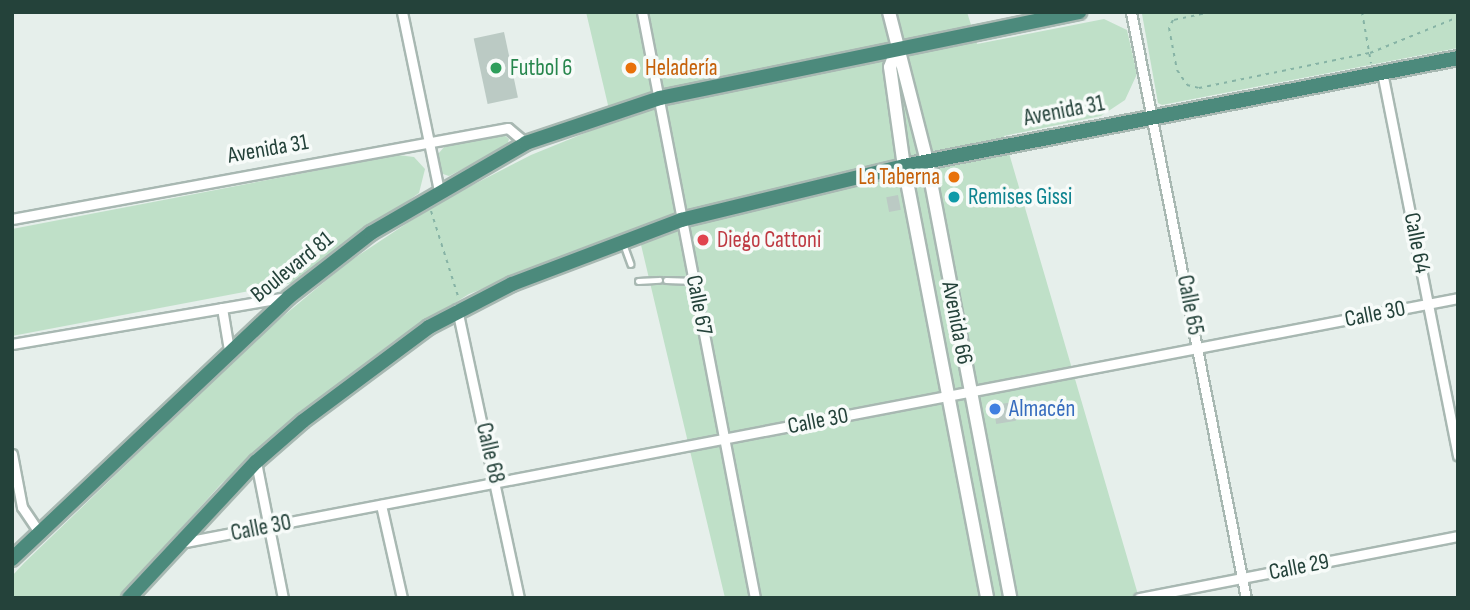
<!DOCTYPE html>
<html>
<head>
<meta charset="utf-8">
<style>
	body { margin:0 }
	#map { position:relative; width:1470px; height:610px; overflow:hidden; background:#e6efeb; font-family:"Sofia Sans Condensed",sans-serif }
	div>[style] { position:absolute }
	[style*='--x'] { left:calc(var(--x)*1px); top:calc(var(--y)*1px); width:calc(var(--w)*1px); rotate:calc(var(--a)*1deg) }
	.green>* { inset:0; background:#bfe0c8 }
	.building>* { inset:0; background:#bbcac4; transform-origin:0 0 }
	.path>* { height:2px; margin-top:-1px; transform-origin:0; background:repeating-linear-gradient(90deg,#86b3a5 0 3.5px,transparent 0 8.5px) }
	.roads { filter:drop-shadow(2px 0 #a8b8b2) drop-shadow(-2px 0 #a8b8b2) drop-shadow(0 2px #a8b8b2) drop-shadow(0 -2px #a8b8b2) }
	.service>* { height:4.5px; margin:-2.25px; padding:0 2.25px; transform-origin:2.25px; border-radius:2.25px; background:#fff }
	.minor>* { height:9px; margin:-4.5px; padding:0 4.5px; transform-origin:4.5px; border-radius:4.5px; background:#fff }
	.secondary>* { height:12px; margin:-6px; padding:0 6px; transform-origin:6px; border-radius:6px; background:#fff }
	.trunk>* { height:14px; margin:-7px; padding:0 7px; transform-origin:7px; border-radius:7px; background:#4c8a7c }
	.dots>* { width:19px; height:19px; translate:-50% -50%; box-sizing:border-box; border:4px solid #f7fbf9; border-radius:50% }
	span { translate:-50% -50%; white-space:nowrap; text-align:center; line-height:1.15; -webkit-text-stroke:7px #f7fbf9; paint-order:stroke }
	.leisure-label { font-size:23px; color:#27864d }
	.left { translate:0 -50%; text-align:left }
	.food-label { font-size:23px; color:#c56008 }
	.right { translate:-100% -50%; text-align:right }
	.street-label { font-size:23px; color:#24423a }
	.culture-label { font-size:23px; color:#0d838f }
	.health-label { font-size:23px; color:#be3a42 }
	.shop-label { font-size:23px; color:#366cbe }
	.frame { position:absolute; inset:0; border:14px solid #24423a; pointer-events:none }
</style>
</head>
<body>
<div id="map">
	<div class="green">
		<div style="clip-path:polygon(586px 12px,967px 12px,977px 44px,1104px 19px,1127px 30px,1137px 74px,1125px 100px,1101px 116px,1004px 136px,1139px 598px,725px 598px,637px 228px,469px 294px,394px 341px,320px 398px,221px 484px,118px 598px,12px 598px,12px 576px,24px 563px,263px 333px,347px 263px,436px 204px,531px 155px,612px 122px)"></div>
		<div style="clip-path:polygon(1458px 12px,1458px 48px,1162px 105px,1158px 103px,1142px 14px)"></div>
		<div style="clip-path:polygon(504px 135px,509px 139px,507px 146px,449px 176px,440px 173px,438px 154px,445px 146px)"></div>
		<div style="clip-path:polygon(398px 155px,414px 157px,425px 169px,419px 193px,292px 283px,12px 336px,12px 229px)"></div>
	</div>
	<div class="building">
		<div style="left:504px;top:32px;width:67px;height:31px;rotate:78deg"></div>
		<div style="left:635px;top:59px;width:15px;height:11px;rotate:79deg"></div>
		<div style="left:898px;top:195px;width:15px;height:12px;rotate:79deg"></div>
		<div style="left:1013px;top:402px;width:19px;height:20px;rotate:81deg"></div>
	</div>
	<div class="path">
		<div style="--x:1211;--y:12;--w:39;--a:168"></div>
		<div style="--x:1173;--y:20;--w:9;--a:117"></div>
		<div style="--x:1169;--y:28;--w:43;--a:79.2"></div>
		<div style="--x:1177;--y:70;--w:18;--a:56"></div>
		<div style="--x:1187;--y:85;--w:12;--a:14"></div>
		<div style="--x:1199;--y:88;--w:175;--a:-11.6"></div>
		<div style="--x:1370;--y:53;--w:95;--a:-22.2"></div>
		<div style="--x:1362;--y:12;--w:52;--a:80"></div>
		<div style="--x:431;--y:211;--w:89;--a:72.4"></div>
	</div>
	<div class="roads">
		<div class="service">
			<div style="--x:624;--y:245;--w:20;--a:70"></div>
			<div style="--x:666;--y:280;--w:28;--a:2"></div>
			<div style="--x:638;--y:281;--w:21;--a:-3"></div>
		</div>
		<div class="minor">
			<div style="--x:402;--y:12;--w:183;--a:78.3"></div>
			<div style="--x:642;--y:12;--w:597;--a:79.09"></div>
			<div style="--x:1131;--y:12;--w:597;--a:78.9"></div>
			<div style="--x:1382;--y:72;--w:391;--a:78.8"></div>
			<div style="--x:12;--y:219;--w:504;--a:-10.4"></div>
			<div style="--x:508;--y:128;--w:23;--a:40"></div>
			<div style="--x:222;--y:308;--w:43;--a:80.5"></div>
			<div style="--x:457;--y:309;--w:296;--a:77.9"></div>
			<div style="--x:12;--y:344;--w:279;--a:-9.7"></div>
			<div style="--x:12;--y:454;--w:54;--a:79.3"></div>
			<div style="--x:22;--y:507;--w:29;--a:56"></div>
			<div style="--x:256;--y:462;--w:139;--a:78.8"></div>
			<div style="--x:381;--y:505;--w:95;--a:77.3"></div>
			<div style="--x:180;--y:543;--w:1301;--a:-10.85"></div>
			<div style="--x:1139;--y:598;--w:325;--a:-11"></div>
		</div>
		<div class="secondary">
			<div style="--x:889;--y:12;--w:154;--a:75.7"></div>
			<div style="--x:927;--y:161;--w:445;--a:79.2"></div>
			<div style="--x:897;--y:49;--w:19;--a:111"></div>
			<div style="--x:890;--y:67;--w:100;--a:82"></div>
			<div style="--x:904;--y:166;--w:440;--a:79.1"></div>
		</div>
		<div class="trunk">
			<div style="--x:12;--y:559;--w:381;--a:-43.4"></div>
			<div style="--x:289;--y:297;--w:104;--a:-38"></div>
			<div style="--x:371;--y:233;--w:179;--a:-30.1"></div>
			<div style="--x:526;--y:143;--w:141;--a:-18.6"></div>
			<div style="--x:660;--y:98;--w:428;--a:-11.6"></div>
			<div style="--x:129;--y:598;--w:186;--a:-47"></div>
			<div style="--x:256;--y:462;--w:62;--a:-41.1"></div>
			<div style="--x:303;--y:421;--w:157;--a:-36.7"></div>
			<div style="--x:429;--y:327;--w:93;--a:-27.4"></div>
			<div style="--x:512;--y:284;--w:181;--a:-20.7"></div>
			<div style="--x:681;--y:220;--w:229;--a:-13.6"></div>
			<div style="--x:904;--y:166;--w:564;--a:-11.03"></div>
		</div>
	</div>
	<div class="dots">
		<div style="left:496px;top:68px;background:#2e9e5b"></div>
		<div style="left:631px;top:68px;background:#e8710a"></div>
		<div style="left:954px;top:177px;background:#e8710a"></div>
		<div style="left:954px;top:197px;background:#0f9aa8"></div>
		<div style="left:703px;top:240px;background:#e0444e"></div>
		<div style="left:995px;top:409px;background:#3f7fe0"></div>
	</div>
	<div class="leisure-label">
		<span class="left" style="left:510px;top:68px">Futbol 6</span>
	</div>
	<div class="food-label">
		<span class="left" style="left:645px;top:68px">Heladería</span>
		<span class="right" style="left:940px;top:177px">La Taberna</span>
	</div>
	<div class="street-label">
		<span style="left:1064px;top:111px;rotate:-11deg">Avenida 31</span>
		<span style="left:268px;top:149px;rotate:-10deg">Avenida 31</span>
		<span style="left:1417px;top:243px;rotate:79deg">Calle 64</span>
		<span style="left:292px;top:267px;rotate:-39deg">Boulevard 81</span>
		<span style="left:699px;top:305px;rotate:79deg">Calle 67</span>
		<span style="left:1190px;top:305px;rotate:79deg">Calle 65</span>
		<span style="left:1375px;top:314px;rotate:-11deg">Calle 30</span>
		<span style="left:957px;top:323px;rotate:79deg">Avenida 66</span>
		<span style="left:818px;top:421px;rotate:-11deg">Calle 30</span>
		<span style="left:490px;top:453px;rotate:77deg">Calle 68</span>
		<span style="left:261px;top:528px;rotate:-11deg">Calle 30</span>
		<span style="left:1299px;top:567px;rotate:-11deg">Calle 29</span>
	</div>
	<div class="culture-label">
		<span class="left" style="left:968px;top:197px">Remises Gissi</span>
	</div>
	<div class="health-label">
		<span class="left" style="left:717px;top:240px">Diego Cattoni</span>
	</div>
	<div class="shop-label">
		<span class="left" style="left:1009px;top:409px">Almacén</span>
	</div>
	<div class="frame"></div>
</div>
</body>
</html>
